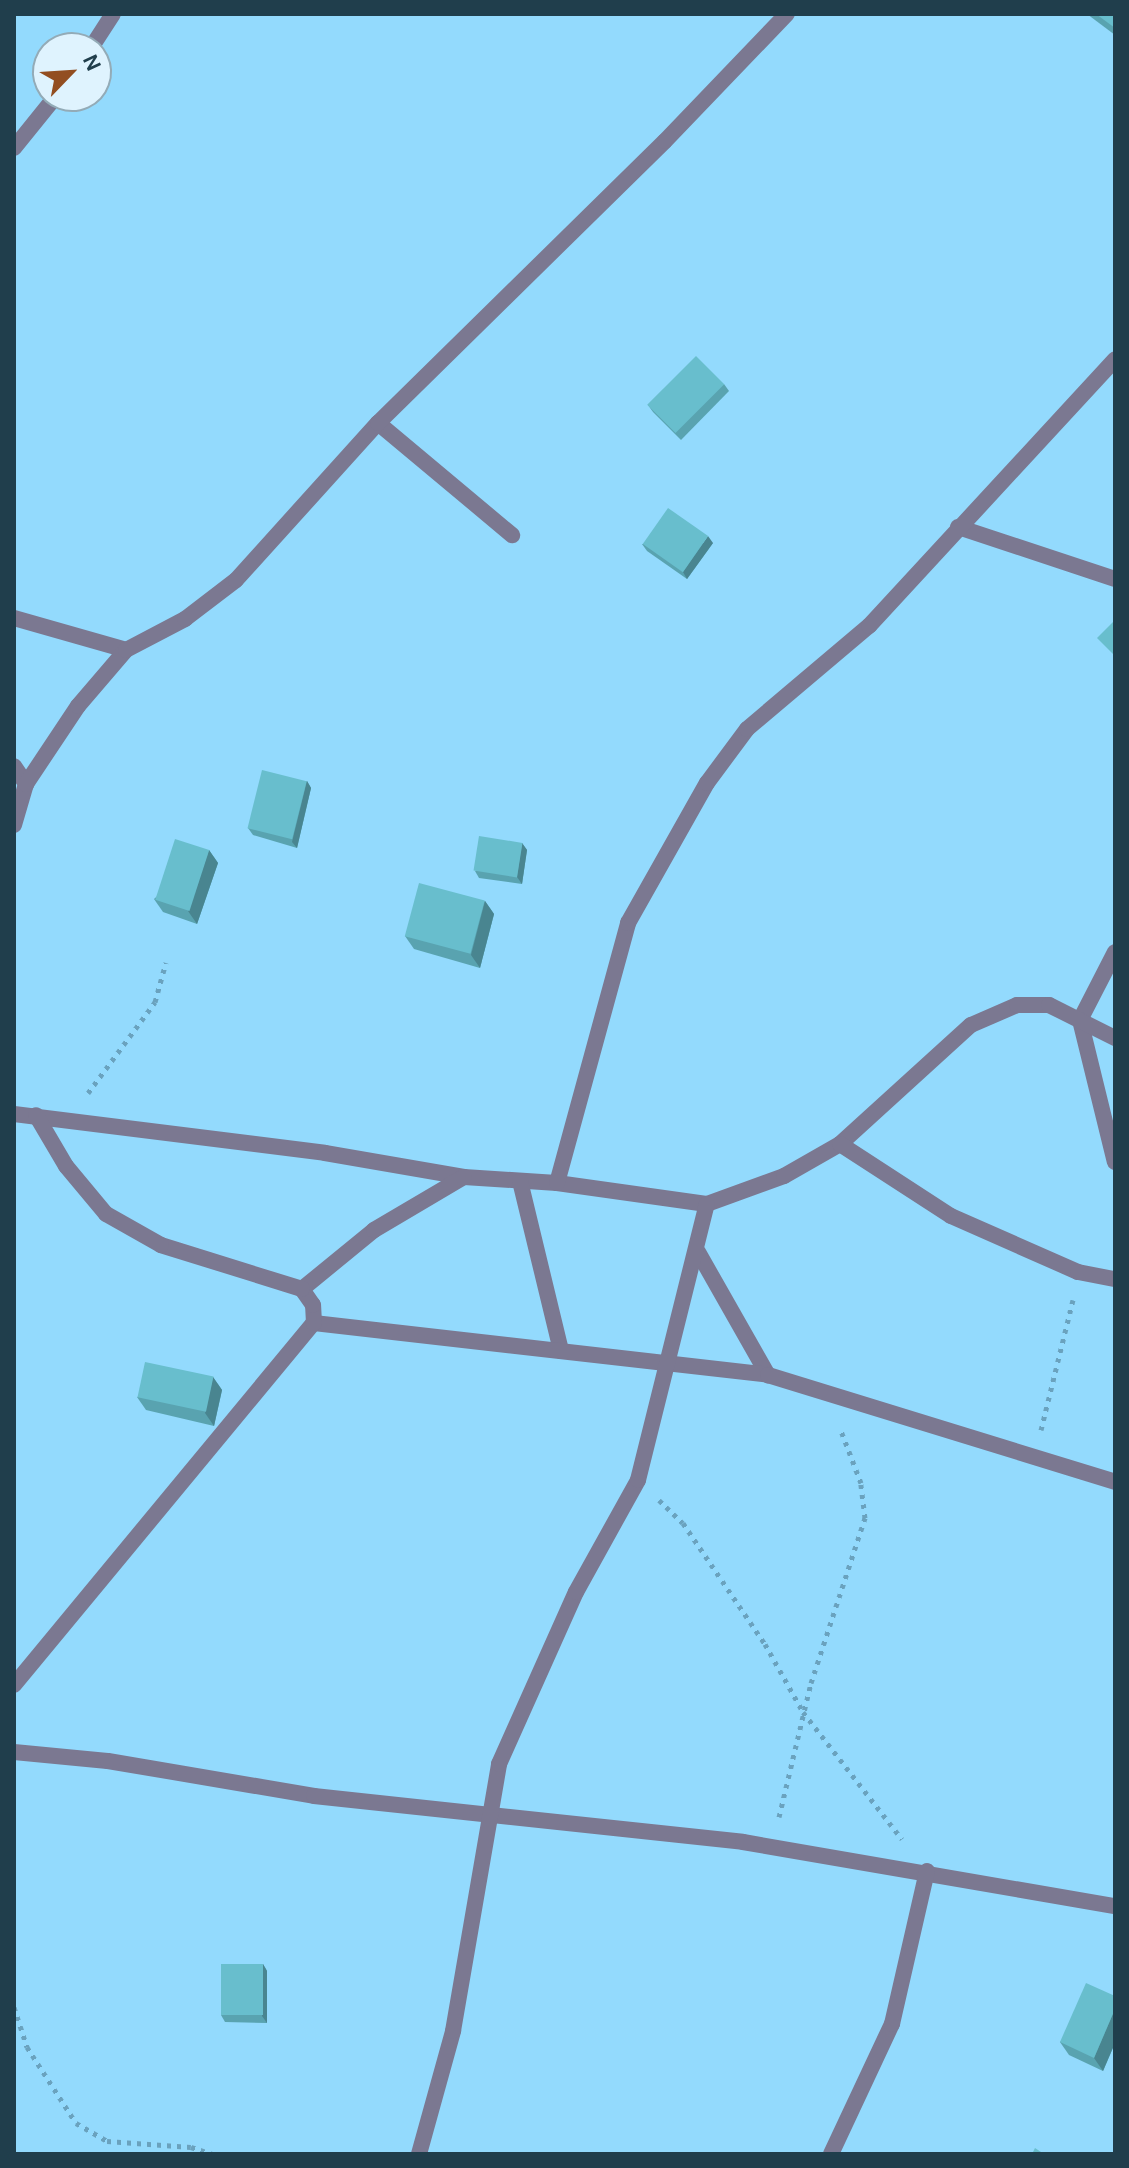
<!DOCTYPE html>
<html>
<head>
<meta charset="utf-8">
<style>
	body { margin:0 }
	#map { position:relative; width:1129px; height:2168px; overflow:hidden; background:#93dafd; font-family:Karla,sans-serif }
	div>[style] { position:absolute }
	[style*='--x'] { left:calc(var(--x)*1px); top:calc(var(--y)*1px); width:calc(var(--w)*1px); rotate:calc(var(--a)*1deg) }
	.path>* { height:5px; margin-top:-2.5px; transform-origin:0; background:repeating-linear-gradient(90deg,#6aa2be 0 4px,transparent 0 10px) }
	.minor>* { height:16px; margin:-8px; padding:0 8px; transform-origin:8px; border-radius:8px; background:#7b7891 }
	.wall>* { inset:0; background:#59a3b0 }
	.shaded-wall>* { inset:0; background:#498590 }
	.building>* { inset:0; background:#68becd; transform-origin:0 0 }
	span { translate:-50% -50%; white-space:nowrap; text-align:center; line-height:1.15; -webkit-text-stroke:6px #dff3fe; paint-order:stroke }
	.frame { position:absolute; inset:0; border:16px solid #203e4c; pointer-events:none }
	.north { position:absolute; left:32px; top:32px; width:80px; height:80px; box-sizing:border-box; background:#dff3fe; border:2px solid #93abb7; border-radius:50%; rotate:65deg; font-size:22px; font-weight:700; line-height:32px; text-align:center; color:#203e4c }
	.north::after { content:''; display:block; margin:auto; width:28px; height:36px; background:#924e21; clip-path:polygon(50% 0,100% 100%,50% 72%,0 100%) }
</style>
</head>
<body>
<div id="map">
	<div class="path">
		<div style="--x:88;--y:1093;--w:113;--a:-53.6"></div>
		<div style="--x:155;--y:1002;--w:41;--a:-74.6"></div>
		<div style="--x:1041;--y:1430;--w:134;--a:-76.2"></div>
		<div style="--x:659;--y:1500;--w:33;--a:44"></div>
		<div style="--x:683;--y:1523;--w:146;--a:55.9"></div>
		<div style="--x:765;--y:1644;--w:78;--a:60.8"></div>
		<div style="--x:803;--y:1712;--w:161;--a:52.1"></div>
		<div style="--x:779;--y:1817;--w:138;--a:-76.6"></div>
		<div style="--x:811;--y:1683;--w:174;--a:-71.9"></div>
		<div style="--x:865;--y:1518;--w:35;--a:-97"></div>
		<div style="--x:861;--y:1483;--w:59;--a:-110.9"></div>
		<div style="--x:14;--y:2007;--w:42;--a:72"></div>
		<div style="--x:27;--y:2047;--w:90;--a:57.2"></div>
		<div style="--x:76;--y:2123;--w:36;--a:30"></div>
		<div style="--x:107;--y:2141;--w:84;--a:4.1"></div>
		<div style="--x:191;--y:2147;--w:23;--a:18"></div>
	</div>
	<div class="minor">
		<div style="--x:91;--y:48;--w:40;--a:-57.1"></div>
		<div style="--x:14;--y:148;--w:67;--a:-51.1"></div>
		<div style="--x:378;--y:423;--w:175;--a:39.9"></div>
		<div style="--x:958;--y:527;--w:165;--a:18.3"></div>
		<div style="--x:14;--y:618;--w:116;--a:15.9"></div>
		<div style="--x:14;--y:766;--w:22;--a:56"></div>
		<div style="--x:14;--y:825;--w:43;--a:-73.7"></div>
		<div style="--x:26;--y:784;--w:94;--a:-56.3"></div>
		<div style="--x:78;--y:706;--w:74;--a:-49.4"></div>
		<div style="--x:126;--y:650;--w:67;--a:-27.7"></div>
		<div style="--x:185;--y:619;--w:64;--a:-37.4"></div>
		<div style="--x:236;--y:580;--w:212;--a:-47.9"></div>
		<div style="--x:378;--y:423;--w:402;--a:-44.5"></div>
		<div style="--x:665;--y:141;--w:176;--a:-46.2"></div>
		<div style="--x:1115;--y:952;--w:76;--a:117.2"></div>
		<div style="--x:1080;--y:1020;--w:146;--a:76.2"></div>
		<div style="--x:14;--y:1114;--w:313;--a:7.1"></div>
		<div style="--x:325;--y:1153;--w:141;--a:9.8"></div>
		<div style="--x:464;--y:1177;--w:93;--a:3.7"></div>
		<div style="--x:557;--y:1183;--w:151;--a:8"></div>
		<div style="--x:707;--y:1204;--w:82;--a:-20"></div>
		<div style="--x:784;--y:1176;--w:64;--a:-29.7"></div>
		<div style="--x:840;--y:1144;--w:177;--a:-42.3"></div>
		<div style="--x:971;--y:1025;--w:50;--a:-23.5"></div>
		<div style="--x:1017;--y:1005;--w:32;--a:0"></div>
		<div style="--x:1049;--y:1005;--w:74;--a:26.6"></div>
		<div style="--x:840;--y:1144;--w:132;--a:33"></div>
		<div style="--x:951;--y:1216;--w:139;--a:23.8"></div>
		<div style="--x:1078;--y:1272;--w:38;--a:11"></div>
		<div style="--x:520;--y:1181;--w:175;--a:76.4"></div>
		<div style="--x:557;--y:1183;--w:270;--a:-74.7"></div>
		<div style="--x:628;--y:923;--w:161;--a:-60.6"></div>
		<div style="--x:707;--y:783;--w:67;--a:-53.5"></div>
		<div style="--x:747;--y:729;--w:160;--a:-40.2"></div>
		<div style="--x:869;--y:626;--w:363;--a:-47.3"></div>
		<div style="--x:698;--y:1252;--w:142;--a:60.4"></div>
		<div style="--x:302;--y:1289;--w:93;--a:-39.3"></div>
		<div style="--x:374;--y:1230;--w:104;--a:-30.5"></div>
		<div style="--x:314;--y:1323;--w:457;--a:6.5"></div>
		<div style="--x:768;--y:1375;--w:363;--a:17.1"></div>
		<div style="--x:14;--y:1685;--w:470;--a:-50.4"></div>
		<div style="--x:314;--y:1323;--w:18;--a:-93"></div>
		<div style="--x:313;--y:1305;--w:19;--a:-125"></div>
		<div style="--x:302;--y:1289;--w:148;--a:-162.7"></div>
		<div style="--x:161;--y:1245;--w:63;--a:-150.6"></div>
		<div style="--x:106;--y:1214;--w:62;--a:-129.8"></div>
		<div style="--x:66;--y:1166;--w:59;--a:-120.5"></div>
		<div style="--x:14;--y:1752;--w:94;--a:5.5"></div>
		<div style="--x:108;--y:1761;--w:209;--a:9.6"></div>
		<div style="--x:314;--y:1796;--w:431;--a:6.1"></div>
		<div style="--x:743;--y:1842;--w:377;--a:9.8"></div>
		<div style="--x:419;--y:2154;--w:128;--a:-74.5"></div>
		<div style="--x:453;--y:2031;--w:271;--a:-80.2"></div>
		<div style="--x:499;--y:1764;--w:188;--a:-65.9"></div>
		<div style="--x:576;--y:1592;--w:128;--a:-61"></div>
		<div style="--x:638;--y:1480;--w:284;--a:-76"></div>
		<div style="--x:831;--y:2154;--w:144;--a:-64.9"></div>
		<div style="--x:892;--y:2024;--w:157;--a:-77.1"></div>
	</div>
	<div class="wall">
		<div style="clip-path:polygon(1087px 14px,1115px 14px,1115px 35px)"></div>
		<div style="clip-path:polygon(724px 384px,729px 391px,681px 440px,653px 412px,648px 405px)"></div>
		<div style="clip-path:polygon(713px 543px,687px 579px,647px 551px,642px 544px)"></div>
		<div style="clip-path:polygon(307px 781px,311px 788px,297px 848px,253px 835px,248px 828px)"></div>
		<div style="clip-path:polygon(522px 843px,527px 850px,522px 884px,479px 878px,475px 871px)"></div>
		<div style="clip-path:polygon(209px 850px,218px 863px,197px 924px,163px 912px,154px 899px)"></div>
		<div style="clip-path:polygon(485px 901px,494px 914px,480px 968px,414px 949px,405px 936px)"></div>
		<div style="clip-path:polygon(213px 1377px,222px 1390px,214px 1426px,146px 1410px,137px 1397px)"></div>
		<div style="clip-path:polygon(263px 1964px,267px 1971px,267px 2023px,225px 2022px,221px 2015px)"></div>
		<div style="clip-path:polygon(1115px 1996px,1115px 2043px,1103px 2071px,1069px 2055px,1060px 2042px)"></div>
	</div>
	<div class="shaded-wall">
		<div style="clip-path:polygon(708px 536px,713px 543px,687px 579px,683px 572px)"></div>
		<div style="clip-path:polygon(307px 781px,311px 788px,297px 848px,292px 842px)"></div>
		<div style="clip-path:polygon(522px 843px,527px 850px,522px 884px,517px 877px)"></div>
		<div style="clip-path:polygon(209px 850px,218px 863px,197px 924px,188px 911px)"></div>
		<div style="clip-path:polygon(485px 901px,494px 914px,480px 968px,471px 955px)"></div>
		<div style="clip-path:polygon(213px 1377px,222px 1390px,214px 1426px,205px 1413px)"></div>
		<div style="clip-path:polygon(263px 1964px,267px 1971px,267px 2023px,262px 2016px)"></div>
		<div style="clip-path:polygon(1115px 2009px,1115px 2043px,1103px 2071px,1094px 2058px)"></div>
	</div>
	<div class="building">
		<div style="clip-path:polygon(1096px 14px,1115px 14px,1115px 28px)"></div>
		<div style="left:696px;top:356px;width:40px;height:69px;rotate:45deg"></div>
		<div style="left:668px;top:508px;width:49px;height:44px;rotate:35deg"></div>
		<div style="clip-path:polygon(1115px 620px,1115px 656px,1097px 638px)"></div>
		<div style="left:262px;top:770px;width:46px;height:60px;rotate:14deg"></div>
		<div style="left:479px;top:836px;width:44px;height:35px;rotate:9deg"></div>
		<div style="left:175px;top:839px;width:36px;height:64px;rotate:18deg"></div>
		<div style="left:419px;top:883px;width:68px;height:55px;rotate:15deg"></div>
		<div style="left:145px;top:1362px;width:70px;height:36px;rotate:12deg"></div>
		<div style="left:221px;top:1964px;width:42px;height:51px"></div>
		<div style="clip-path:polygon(1086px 1983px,1115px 1996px,1115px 2009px,1094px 2058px,1060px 2042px)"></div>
		<div style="clip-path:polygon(1035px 2148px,1044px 2154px,1032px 2154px)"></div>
	</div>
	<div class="frame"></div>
	<div class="north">N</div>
</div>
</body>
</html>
